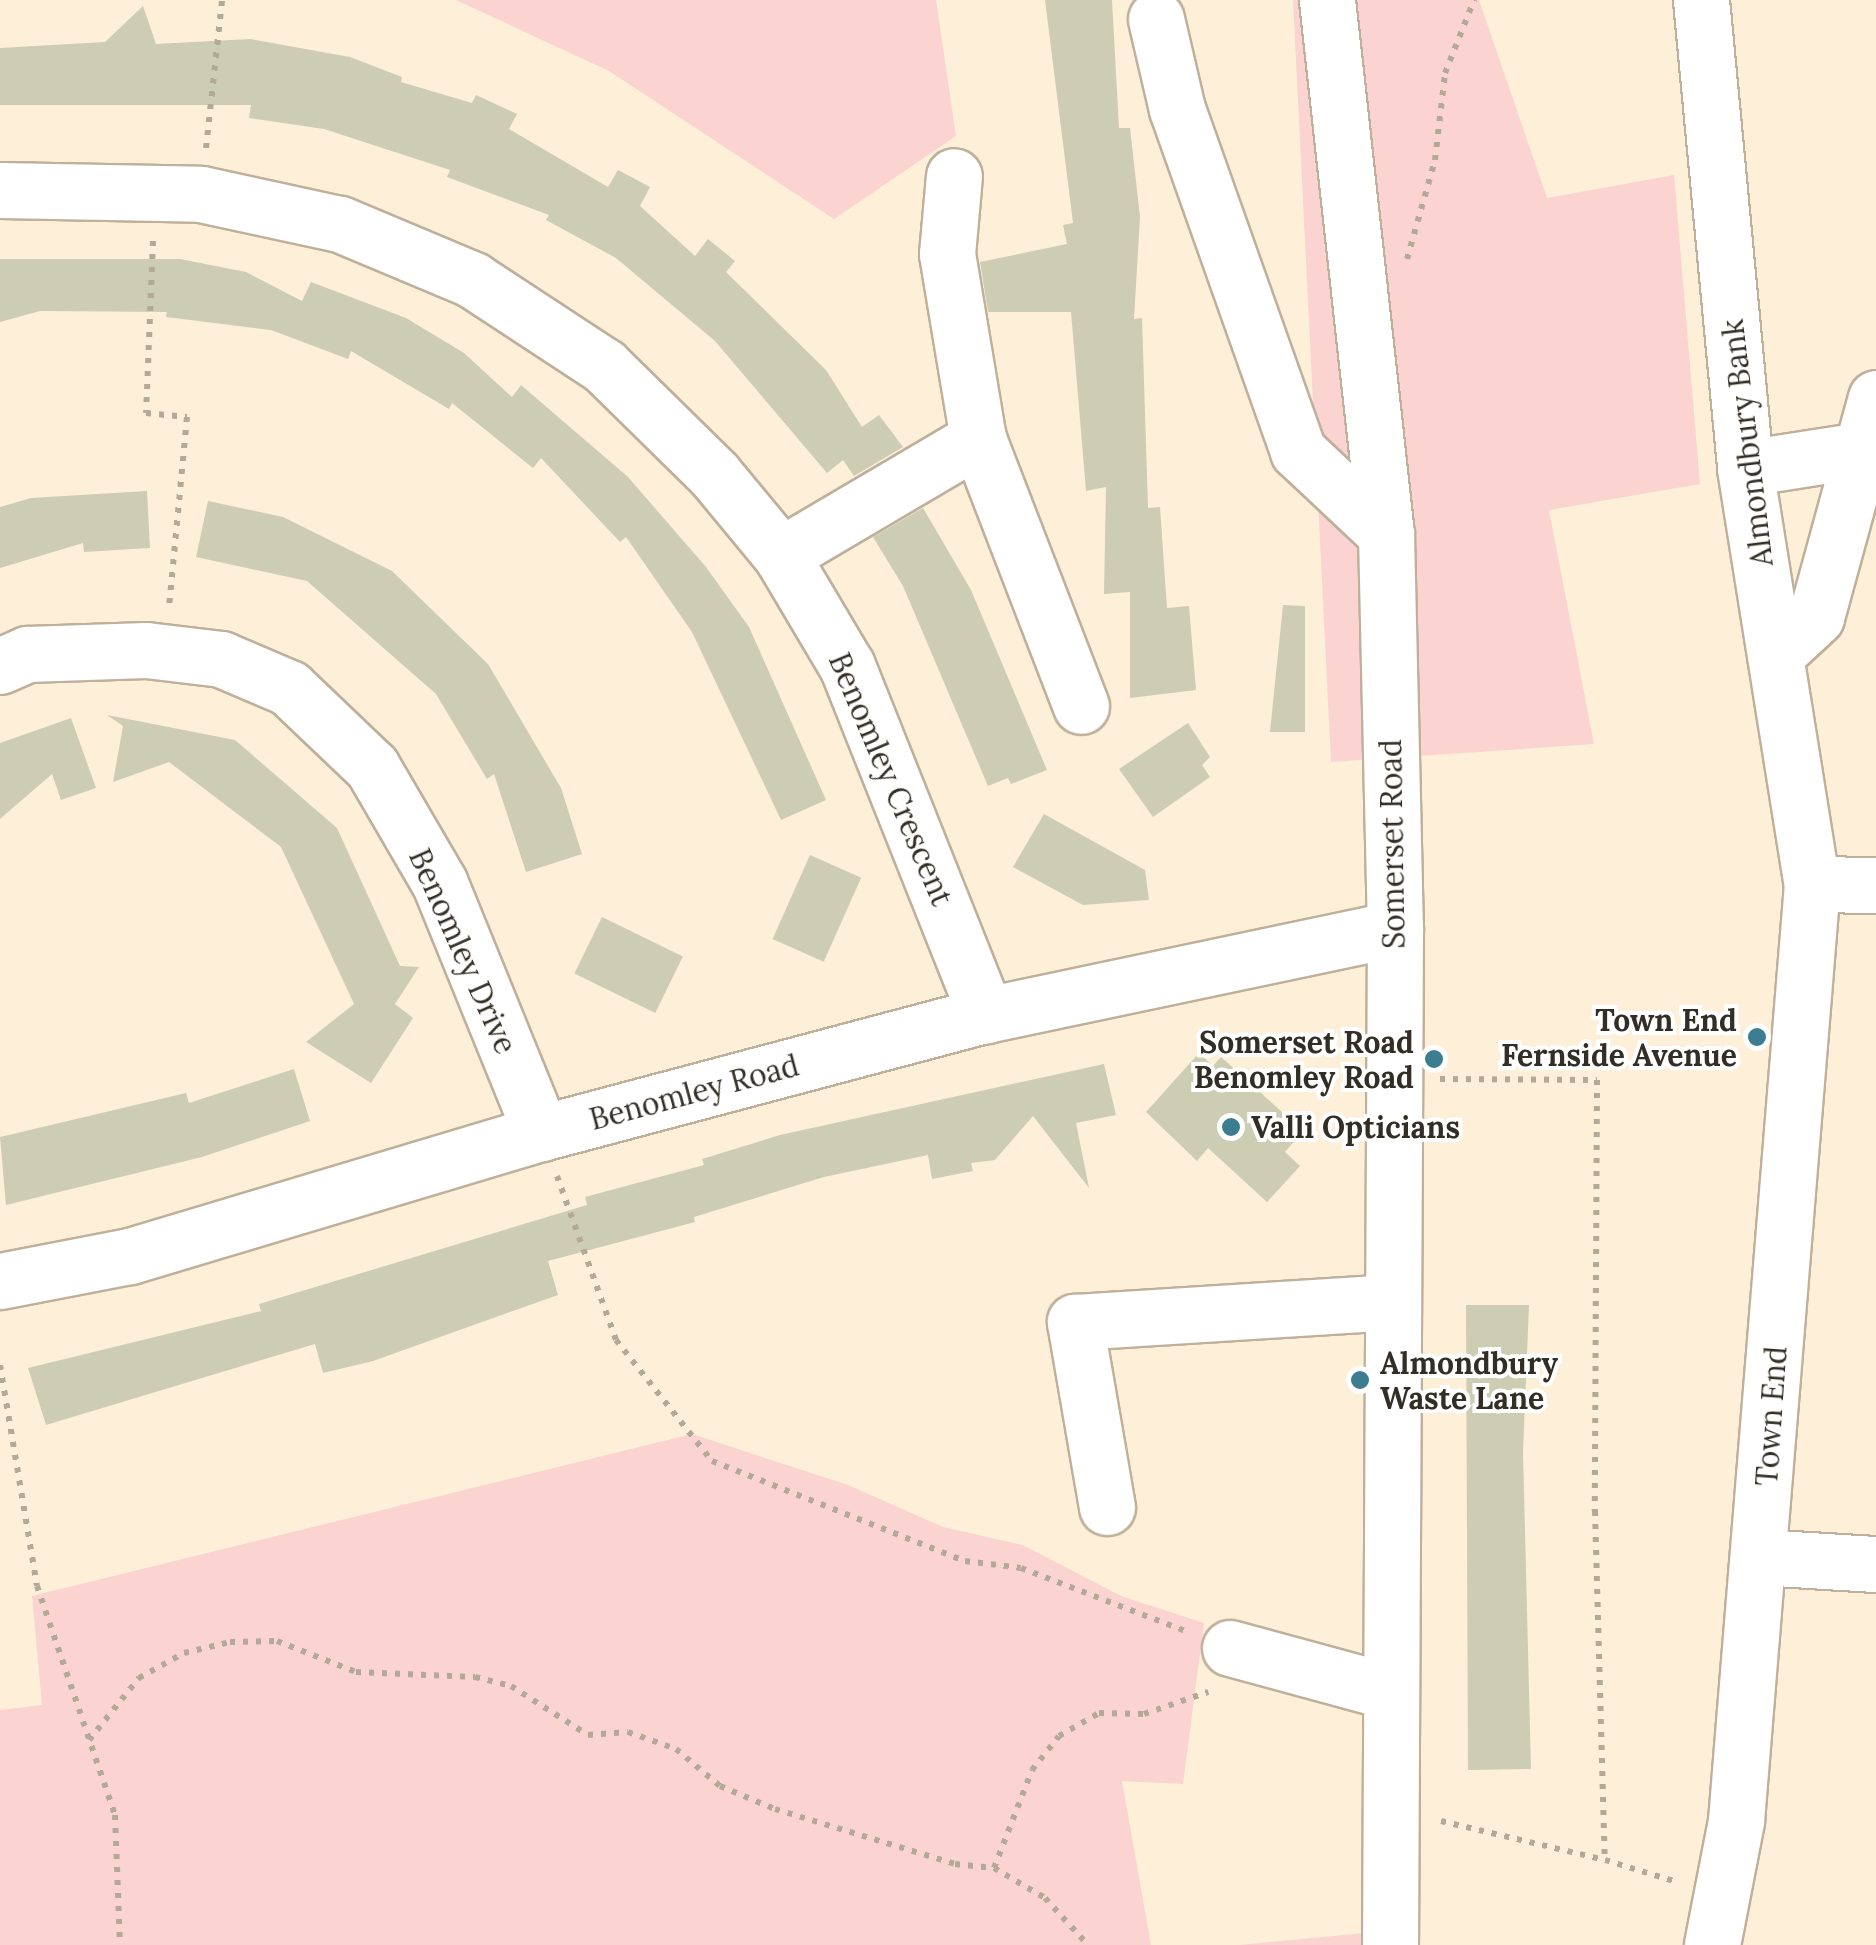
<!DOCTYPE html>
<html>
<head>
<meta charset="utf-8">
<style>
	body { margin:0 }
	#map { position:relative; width:1876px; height:1945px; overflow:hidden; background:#fdefd8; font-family:Lora,serif }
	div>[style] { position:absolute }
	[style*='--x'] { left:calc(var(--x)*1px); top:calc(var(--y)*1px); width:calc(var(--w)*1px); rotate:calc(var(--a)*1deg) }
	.green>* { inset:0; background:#fbd4d1 }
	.building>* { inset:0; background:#cdcdb4; transform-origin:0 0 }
	.path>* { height:6px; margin-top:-3px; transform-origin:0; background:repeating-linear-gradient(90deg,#b3a997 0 5px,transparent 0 13px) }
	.roads { filter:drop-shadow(2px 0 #beb09b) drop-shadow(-2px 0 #beb09b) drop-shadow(0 2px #beb09b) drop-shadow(0 -2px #beb09b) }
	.minor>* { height:55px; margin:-27.5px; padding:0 27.5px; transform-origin:27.5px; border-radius:27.5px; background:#fff }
	.dots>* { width:28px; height:28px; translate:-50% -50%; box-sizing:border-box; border:5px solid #fff; border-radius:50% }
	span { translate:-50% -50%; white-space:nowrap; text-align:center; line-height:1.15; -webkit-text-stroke:8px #fff; paint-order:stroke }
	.street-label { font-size:30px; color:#322d25 }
	.poi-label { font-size:30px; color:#322d25; font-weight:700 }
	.right { translate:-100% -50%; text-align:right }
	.left { translate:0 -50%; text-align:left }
</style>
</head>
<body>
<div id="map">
	<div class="green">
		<div style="clip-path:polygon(456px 0,936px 0,956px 136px,834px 219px,609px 71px)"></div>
		<div style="clip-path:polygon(1293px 0,1479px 0,1547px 198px,1674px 175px,1700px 484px,1549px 510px,1594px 744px,1331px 762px)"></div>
		<div style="clip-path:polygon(692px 1434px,848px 1485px,943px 1527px,1023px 1545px,1121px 1596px,1204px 1623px,1183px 1784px,1122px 1781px,1151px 1945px,0 1945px,0 1710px,42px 1705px,32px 1596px)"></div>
		<div style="clip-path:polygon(1365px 1933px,1363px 1945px,1239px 1945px)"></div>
	</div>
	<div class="building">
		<div style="clip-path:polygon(1045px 0,1112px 0,1119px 128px,1130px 128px,1140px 217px,1134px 319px,1142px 318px,1148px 508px,1160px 507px,1167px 608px,1189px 606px,1196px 690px,1130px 698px,1130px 592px,1104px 594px,1106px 487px,1086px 491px,1071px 312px,988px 312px,980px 262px,1067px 244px,1063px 225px,1073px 223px)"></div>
		<div style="clip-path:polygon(143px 6px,156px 44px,250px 39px,350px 57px,402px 77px,401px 82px,472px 103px,476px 95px,517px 114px,509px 129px,608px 187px,618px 170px,650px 187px,640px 206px,695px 256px,708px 239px,735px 261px,726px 272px,826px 370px,862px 427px,879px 415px,903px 447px,854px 476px,843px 460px,827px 473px,715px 341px,616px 258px,546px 220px,549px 215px,447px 177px,450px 170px,324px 129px,249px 118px,251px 105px,0 105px,0 48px,105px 42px)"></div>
		<div style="clip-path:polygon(0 259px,180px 259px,246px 272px,302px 301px,311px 282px,406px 318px,464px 353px,512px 397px,521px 385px,628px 477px,706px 567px,749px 627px,826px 800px,781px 820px,692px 632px,626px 537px,620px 542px,541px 458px,533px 468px,452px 403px,449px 409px,351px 351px,348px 359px,271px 330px,166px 317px,167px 312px,40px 311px,0 322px)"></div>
		<div style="clip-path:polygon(147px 491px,150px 548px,84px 552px,83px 543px,0 568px,0 507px,31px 498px)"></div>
		<div style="clip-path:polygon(208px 501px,283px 517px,392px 571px,488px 664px,561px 788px,582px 854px,526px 872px,494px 774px,487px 779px,436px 694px,307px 581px,196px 557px)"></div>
		<div style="clip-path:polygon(923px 508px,971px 590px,1047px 770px,1011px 784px,1008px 778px,988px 786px,903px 586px,873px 537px)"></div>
		<div style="clip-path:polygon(1283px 605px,1305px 606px,1305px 732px,1270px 732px)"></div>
		<div style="clip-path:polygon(107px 715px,235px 740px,337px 828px,400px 966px,419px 967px,395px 1004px,413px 1018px,371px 1083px,306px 1042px,354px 1004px,281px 847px,169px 762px,113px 782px,123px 726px)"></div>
		<div style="clip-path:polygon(71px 718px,96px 788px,61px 800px,52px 774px,0 819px,0 743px)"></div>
		<div style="clip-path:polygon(1188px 723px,1210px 757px,1202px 765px,1210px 777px,1153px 817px,1119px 769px)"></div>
		<div style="clip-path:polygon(1044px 814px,1145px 870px,1149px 900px,1083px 905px,1013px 867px)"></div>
		<div style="left:810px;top:855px;width:56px;height:92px;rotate:24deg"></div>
		<div style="left:602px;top:917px;width:90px;height:63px;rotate:26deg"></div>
		<div style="clip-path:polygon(1199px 1053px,1213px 1066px,1221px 1057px,1303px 1131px,1285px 1152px,1300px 1166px,1267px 1202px,1208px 1148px,1197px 1161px,1146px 1112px)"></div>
		<div style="clip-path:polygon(1104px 1064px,1116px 1115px,1076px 1123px,1089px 1188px,1033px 1116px,995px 1160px,971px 1163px,973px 1171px,932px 1179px,928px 1155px,824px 1177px,694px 1217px,695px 1222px,548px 1261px,558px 1295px,373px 1361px,323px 1373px,315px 1344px,46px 1425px,28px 1368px,261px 1311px,259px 1304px,587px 1205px,585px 1197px,704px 1165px,702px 1159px,780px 1135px)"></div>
		<div style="clip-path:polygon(294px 1069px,310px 1121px,202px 1157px,6px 1205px,0 1137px,186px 1093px,189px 1103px)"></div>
		<div style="clip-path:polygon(1466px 1305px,1529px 1305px,1523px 1452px,1531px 1769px,1468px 1770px)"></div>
	</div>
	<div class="path">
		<div style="--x:206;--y:148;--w:149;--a:-83.8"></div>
		<div style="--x:153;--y:241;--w:172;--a:92.3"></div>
		<div style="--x:146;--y:413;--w:41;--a:5.6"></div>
		<div style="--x:187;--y:417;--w:191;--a:95.4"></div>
		<div style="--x:1407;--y:259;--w:103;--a:-74.2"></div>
		<div style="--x:1435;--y:160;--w:88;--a:-83.4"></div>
		<div style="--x:1445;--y:73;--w:79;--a:-68.3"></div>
		<div style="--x:1440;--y:1079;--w:157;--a:0.4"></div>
		<div style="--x:1597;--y:1080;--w:431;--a:90.3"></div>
		<div style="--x:1595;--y:1511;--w:349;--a:88.4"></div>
		<div style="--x:1605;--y:1860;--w:75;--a:17"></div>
		<div style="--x:557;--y:1176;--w:174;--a:70.2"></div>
		<div style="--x:616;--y:1340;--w:154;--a:51.6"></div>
		<div style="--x:712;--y:1461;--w:272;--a:21.6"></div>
		<div style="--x:965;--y:1561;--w:56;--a:7.1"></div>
		<div style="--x:1021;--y:1568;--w:176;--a:21"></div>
		<div style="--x:0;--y:1365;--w:224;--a:80.5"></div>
		<div style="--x:37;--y:1586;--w:242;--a:71.2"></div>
		<div style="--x:115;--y:1815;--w:130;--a:87.8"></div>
		<div style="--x:89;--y:1740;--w:80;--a:-51.1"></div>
		<div style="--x:139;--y:1678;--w:51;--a:-29.1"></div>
		<div style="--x:184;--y:1653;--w:47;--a:-13.4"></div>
		<div style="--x:230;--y:1642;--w:47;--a:-1.2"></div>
		<div style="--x:277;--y:1641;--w:85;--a:21.4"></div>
		<div style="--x:356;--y:1672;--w:119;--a:2.4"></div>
		<div style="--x:475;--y:1677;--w:37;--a:14"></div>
		<div style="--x:511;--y:1686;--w:91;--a:32.5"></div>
		<div style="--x:588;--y:1735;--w:40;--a:-4.3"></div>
		<div style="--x:628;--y:1732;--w:51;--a:19.5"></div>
		<div style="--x:676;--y:1749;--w:57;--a:40.1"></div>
		<div style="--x:720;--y:1786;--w:60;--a:22.7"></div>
		<div style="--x:775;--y:1809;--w:188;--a:17"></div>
		<div style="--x:955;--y:1864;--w:39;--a:6"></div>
		<div style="--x:994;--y:1868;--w:59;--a:30.5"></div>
		<div style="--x:1045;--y:1898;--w:64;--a:47.5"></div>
		<div style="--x:1441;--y:1821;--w:169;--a:13.4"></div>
		<div style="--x:994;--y:1868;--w:105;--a:-68.8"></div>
		<div style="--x:1032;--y:1770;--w:43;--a:-51.5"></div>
		<div style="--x:1059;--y:1736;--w:46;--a:-29.9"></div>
		<div style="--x:1099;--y:1713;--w:45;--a:1.3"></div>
		<div style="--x:1144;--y:1714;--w:68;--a:-19"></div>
	</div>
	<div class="roads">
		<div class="minor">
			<div style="--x:1327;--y:0;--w:537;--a:83.7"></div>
			<div style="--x:1386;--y:534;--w:395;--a:88.7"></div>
			<div style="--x:1395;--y:929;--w:1016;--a:90.28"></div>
			<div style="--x:1701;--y:0;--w:470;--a:84.6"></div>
			<div style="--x:1745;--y:468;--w:421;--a:80.9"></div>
			<div style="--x:1812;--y:884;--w:940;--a:94.64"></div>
			<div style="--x:1736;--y:1821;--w:126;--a:101"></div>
			<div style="--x:1156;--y:19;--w:92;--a:76.9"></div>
			<div style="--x:1177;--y:109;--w:363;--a:70.5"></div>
			<div style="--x:1298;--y:451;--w:121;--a:43.3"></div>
			<div style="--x:0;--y:190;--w:201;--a:1.1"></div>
			<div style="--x:201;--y:194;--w:142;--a:12.2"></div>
			<div style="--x:340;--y:224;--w:144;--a:22.8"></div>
			<div style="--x:473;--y:280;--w:157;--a:33.3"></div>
			<div style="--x:604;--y:366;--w:154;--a:44.5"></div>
			<div style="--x:714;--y:474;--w:105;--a:50.4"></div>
			<div style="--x:781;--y:555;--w:129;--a:59.3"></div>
			<div style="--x:847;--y:666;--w:376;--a:68.3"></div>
			<div style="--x:978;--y:439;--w:286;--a:68.9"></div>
			<div style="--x:1745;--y:468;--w:116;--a:-8.9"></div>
			<div style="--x:781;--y:555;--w:229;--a:-30.5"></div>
			<div style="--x:978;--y:439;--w:188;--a:-99.5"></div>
			<div style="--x:947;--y:254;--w:78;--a:-84.9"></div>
			<div style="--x:1775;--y:655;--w:56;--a:-42.8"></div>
			<div style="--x:1816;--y:617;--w:227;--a:-74.7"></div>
			<div style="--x:0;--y:666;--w:30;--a:-24"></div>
			<div style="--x:27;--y:654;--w:119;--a:-1.9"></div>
			<div style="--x:146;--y:650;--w:76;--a:6.8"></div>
			<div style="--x:221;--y:659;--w:74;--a:23.1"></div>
			<div style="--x:289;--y:688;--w:115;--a:43.6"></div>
			<div style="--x:372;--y:767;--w:135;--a:59.8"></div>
			<div style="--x:440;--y:884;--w:269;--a:67.9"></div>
			<div style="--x:1812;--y:884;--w:64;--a:0.9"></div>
			<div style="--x:0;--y:1281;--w:132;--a:-10.9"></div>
			<div style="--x:130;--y:1256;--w:429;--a:-16.7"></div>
			<div style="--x:541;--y:1133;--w:460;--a:-14.9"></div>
			<div style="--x:986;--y:1015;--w:418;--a:-11.9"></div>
			<div style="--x:1107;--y:1507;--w:188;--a:-99.8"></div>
			<div style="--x:1075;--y:1322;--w:315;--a:-3.6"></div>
			<div style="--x:1760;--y:1557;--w:116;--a:3.5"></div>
			<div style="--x:1230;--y:1648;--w:164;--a:15.2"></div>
		</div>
	</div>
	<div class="dots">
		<div style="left:1757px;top:1037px;background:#3d7d91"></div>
		<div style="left:1434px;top:1059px;background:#3d7d91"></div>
		<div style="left:1231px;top:1127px;background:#3d7d91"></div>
		<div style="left:1360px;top:1380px;background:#3d7d91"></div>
	</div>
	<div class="street-label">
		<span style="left:1747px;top:443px;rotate:-97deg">Almondbury Bank</span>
		<span style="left:891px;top:779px;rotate:67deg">Benomley Crescent</span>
		<span style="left:1392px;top:844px;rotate:-91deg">Somerset Road</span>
		<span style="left:463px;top:951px;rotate:66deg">Benomley Drive</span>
		<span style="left:694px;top:1092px;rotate:-15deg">Benomley Road</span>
		<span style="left:1771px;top:1416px;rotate:-86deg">Town End</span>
	</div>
	<div class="poi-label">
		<span class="right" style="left:1737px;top:1037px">Town End<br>Fernside Avenue</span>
		<span class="right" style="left:1414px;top:1059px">Somerset Road<br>Benomley Road</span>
		<span class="left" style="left:1251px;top:1127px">Valli Opticians</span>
		<span class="left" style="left:1380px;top:1380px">Almondbury<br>Waste Lane</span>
	</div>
</div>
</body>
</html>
